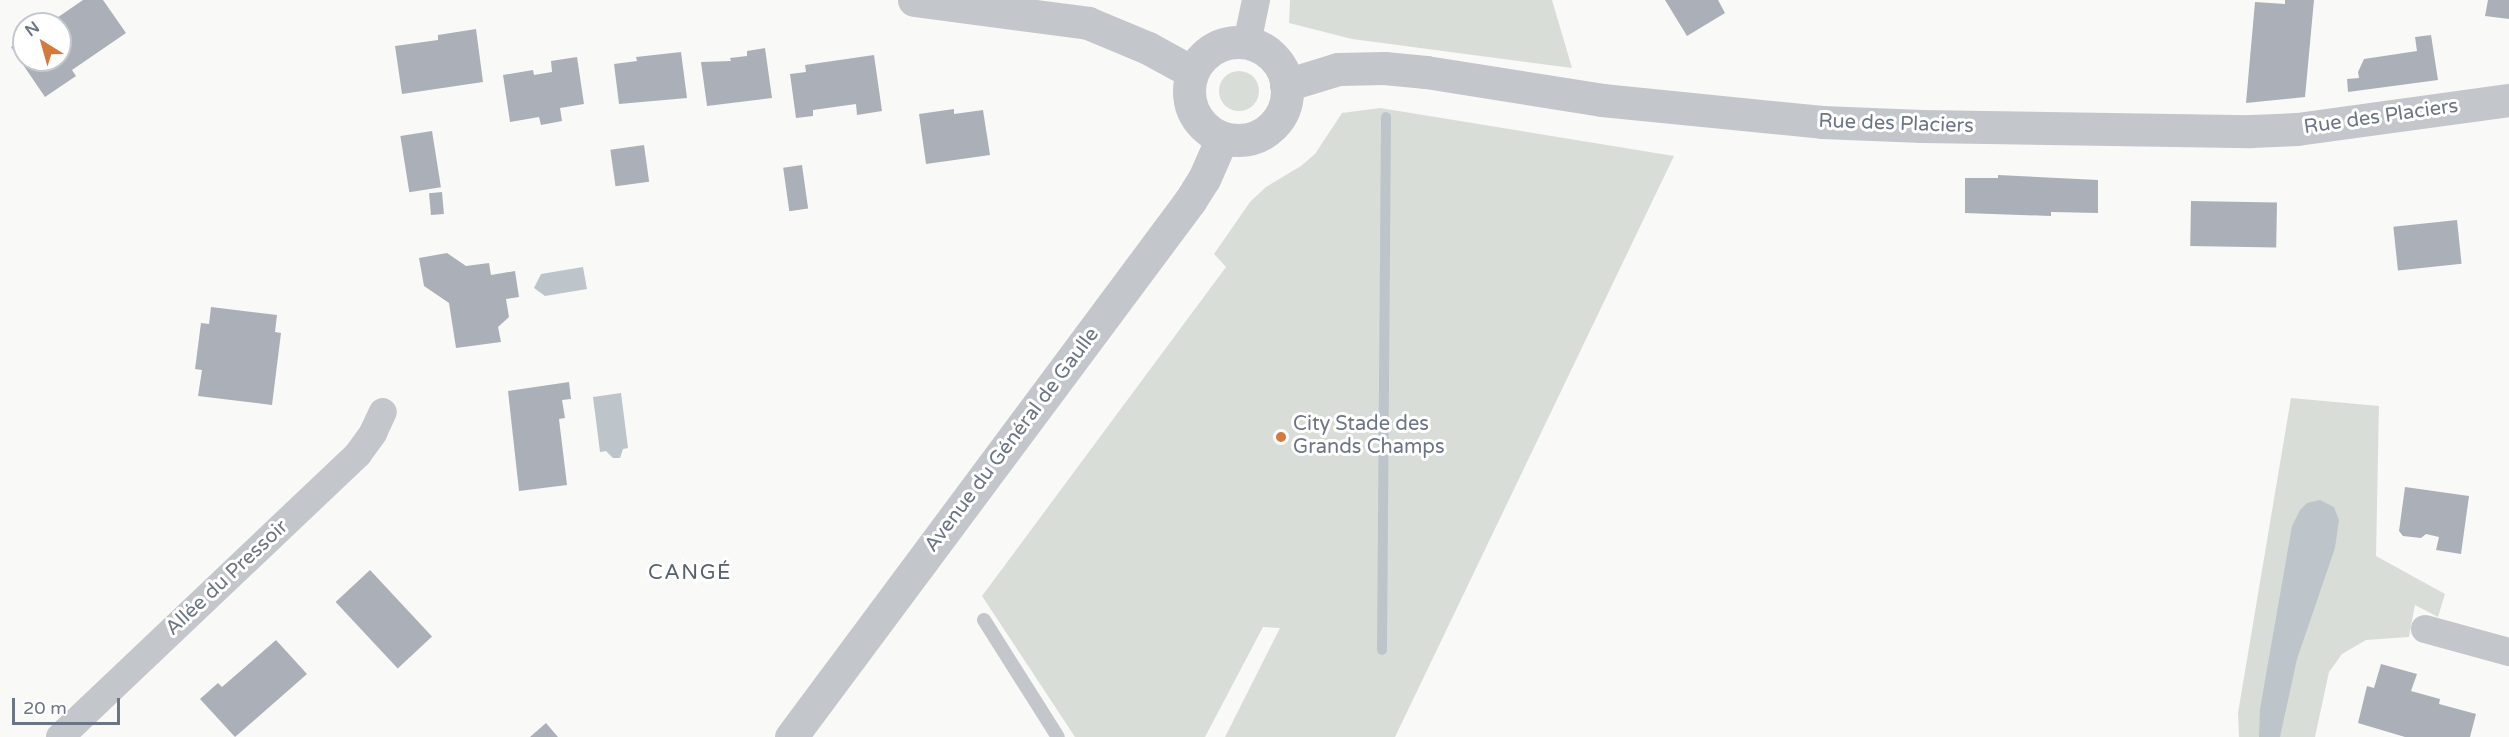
<!DOCTYPE html>
<html>
<head>
<meta charset="utf-8">
<style>
	body { margin:0 }
	#map { position:relative; width:2509px; height:737px; overflow:hidden; background:#f9f9f7; font-family:"Varela Round",sans-serif }
	div>[style] { position:absolute }
	[style*='--x'] { left:calc(var(--x)*1px); top:calc(var(--y)*1px); width:calc(var(--w)*1px); rotate:calc(var(--a)*1deg) }
	.green>* { inset:0; background:#d8ded7 }
	.round { border-radius:50% }
	.water>* { inset:0; background:#bdc4ca }
	.stream>* { height:10px; margin:-5px; padding:0 5px; transform-origin:5px; border-radius:5px; background:#bdc4ca }
	.building>* { inset:0; background:#abb0b8; transform-origin:0 0 }
	.service>* { height:14px; margin:-7px; padding:0 7px; transform-origin:7px; border-radius:7px; background:#c3c6ca }
	.minor>* { height:28px; margin:-14px; padding:0 14px; transform-origin:14px; border-radius:14px; background:#c3c6ca }
	.tertiary>* { height:33px; margin:-16.5px; padding:0 16.5px; transform-origin:16.5px; border-radius:16.5px; background:#c3c6ca }
	.tertiary>.ring { margin:-16.5px; padding:0; box-sizing:content-box; background:none; border:33px solid #c3c6ca; border-radius:50% }
	.dots>* { width:16px; height:16px; translate:-50% -50%; box-sizing:border-box; border:3px solid #fff; border-radius:50% }
	span { translate:-50% -50%; white-space:nowrap; text-align:center; line-height:1.15; -webkit-text-stroke:6px #fff; paint-order:stroke }
	.street-label { font-size:20px; color:#6b7586 }
	.poi-label { font-size:20px; color:#6b7586 }
	.left { translate:0 -50%; text-align:left }
	.neighbourhood-label { font-size:21px; color:#58606b; letter-spacing:1.5px }
	.north { position:absolute; left:12px; top:12px; width:60px; height:60px; box-sizing:border-box; background:#fff; border:2px solid #c4c8cf; border-radius:50%; rotate:323deg; font-size:16px; font-weight:700; line-height:24px; text-align:center; color:#6b7586 }
	.north::after { content:''; display:block; margin:auto; width:21px; height:27px; background:#d5793c; clip-path:polygon(50% 0,100% 100%,50% 72%,0 100%) }
	.scale { position:absolute; left:12px; top:698px; width:108px; height:27px; box-sizing:border-box; border:3px solid #6b7586; border-top:0; padding-left:8px; font-size:18px; line-height:21px; white-space:nowrap; color:#6b7586; -webkit-text-stroke:4px #fff; paint-order:stroke }
</style>
</head>
<body>
<div id="map">
	<div class="green">
		<div style="clip-path:polygon(1290px 0,1552px 0,1572px 68px,1352px 39px,1289px 23px)"></div>
		<div class="round" style="left:1219px;top:71px;width:40px;height:40px"></div>
		<div style="clip-path:polygon(1380px 108px,1674px 156px,1395px 737px,1225px 737px,1280px 628px,1263px 627px,1205px 737px,1075px 737px,982px 596px,1226px 267px,1214px 254px,1250px 202px,1266px 187px,1301px 166px,1315px 154px,1342px 113px)"></div>
		<div style="clip-path:polygon(2291px 398px,2379px 406px,2376px 556px,2445px 594px,2438px 617px,2415px 605px,2409px 637px,2366px 640px,2342px 654px,2329px 672px,2315px 737px,2239px 737px,2238px 713px)"></div>
	</div>
	<div class="water">
		<div style="clip-path:polygon(583px 267px,587px 289px,545px 296px,534px 288px,541px 274px)"></div>
		<div style="clip-path:polygon(621px 393px,628px 448px,623px 449px,620px 458px,613px 458px,606px 451px,600px 452px,593px 397px)"></div>
		<div style="clip-path:polygon(2320px 500px,2334px 507px,2339px 520px,2335px 548px,2297px 659px,2280px 737px,2259px 737px,2260px 709px,2292px 526px,2300px 510px,2307px 503px)"></div>
	</div>
	<div class="stream">
		<div style="--x:1382;--y:650;--w:533;--a:-89.57"></div>
	</div>
	<div class="building">
		<div style="clip-path:polygon(83px 0,103px 0,126px 33px,72px 70px,76px 76px,45px 97px,11px 47px,24px 38px,24px 60px,60px 60px,60px 24px,48px 24px)"></div>
		<div style="clip-path:polygon(1665px 0,1718px 0,1725px 13px,1687px 36px)"></div>
		<div style="clip-path:polygon(2285px 0,2314px 0,2305px 97px,2246px 103px,2255px 2px,2285px 4px)"></div>
		<div style="clip-path:polygon(2488px 0,2509px 0,2509px 19px,2485px 16px)"></div>
		<div style="clip-path:polygon(476px 29px,483px 82px,402px 94px,395px 46px,438px 40px,438px 35px)"></div>
		<div style="clip-path:polygon(2431px 35px,2438px 80px,2348px 92px,2347px 79px,2359px 78px,2358px 72px,2364px 59px,2417px 51px,2415px 37px)"></div>
		<div style="clip-path:polygon(765px 48px,772px 98px,707px 106px,701px 62px,731px 61px,730px 58px,747px 56px,747px 51px)"></div>
		<div style="clip-path:polygon(681px 52px,687px 98px,619px 104px,614px 64px,637px 61px,636px 57px)"></div>
		<div style="clip-path:polygon(874px 55px,882px 111px,857px 115px,856px 104px,813px 110px,813px 116px,796px 118px,790px 74px,806px 72px,805px 65px)"></div>
		<div style="clip-path:polygon(577px 57px,584px 104px,560px 108px,562px 121px,541px 125px,539px 117px,510px 122px,503px 75px,533px 70px,534px 75px,552px 72px,551px 61px)"></div>
		<div style="clip-path:polygon(954px 109px,954px 114px,983px 110px,990px 155px,926px 164px,919px 114px)"></div>
		<div style="left:432px;top:131px;width:57px;height:32px;rotate:81deg"></div>
		<div style="left:644px;top:145px;width:37px;height:34px;rotate:82deg"></div>
		<div style="left:802px;top:165px;width:44px;height:19px;rotate:82deg"></div>
		<div style="clip-path:polygon(1998px 175px,2098px 180px,2098px 213px,2051px 212px,2051px 216px,1965px 213px,1965px 178px,1998px 178px)"></div>
		<div style="left:442px;top:192px;width:22px;height:13px;rotate:85deg"></div>
		<div style="left:2191px;top:201px;width:86px;height:45px;rotate:1deg"></div>
		<div style="left:2457px;top:220px;width:44px;height:64px;rotate:84deg"></div>
		<div style="clip-path:polygon(447px 253px,466px 266px,489px 263px,491px 275px,515px 271px,519px 297px,506px 299px,509px 317px,498px 327px,501px 342px,456px 348px,449px 303px,424px 286px,419px 258px)"></div>
		<div style="clip-path:polygon(211px 307px,277px 315px,275px 332px,281px 333px,272px 405px,198px 396px,202px 370px,195px 369px,201px 323px,209px 324px)"></div>
		<div style="clip-path:polygon(569px 382px,571px 399px,562px 400px,565px 418px,559px 419px,567px 485px,519px 491px,508px 391px)"></div>
		<div style="clip-path:polygon(2405px 487px,2469px 496px,2461px 554px,2436px 550px,2439px 537px,2426px 534px,2421px 538px,2403px 536px,2399px 531px)"></div>
		<div style="left:370px;top:570px;width:91px;height:47px;rotate:47deg"></div>
		<div style="clip-path:polygon(276px 640px,307px 674px,235px 737px,200px 699px,218px 683px,222px 687px)"></div>
		<div style="clip-path:polygon(2381px 664px,2417px 674px,2411px 691px,2440px 699px,2439px 704px,2476px 714px,2470px 737px,2405px 737px,2358px 723px,2367px 686px,2374px 688px)"></div>
		<div style="clip-path:polygon(546px 723px,558px 737px,530px 737px)"></div>
	</div>
	<div class="service">
		<div style="--x:984;--y:620;--w:138;--a:57.7"></div>
	</div>
	<div class="minor">
		<div style="--x:1247;--y:43;--w:44;--a:-78.2"></div>
		<div style="--x:2425;--y:629;--w:87;--a:15.3"></div>
		<div style="--x:60;--y:737;--w:411;--a:-43.5"></div>
		<div style="--x:358;--y:454;--w:26;--a:-54"></div>
		<div style="--x:373;--y:433;--w:23;--a:-65"></div>
	</div>
	<div class="tertiary">
		<div style="--x:914;--y:0;--w:176;--a:7.5"></div>
		<div style="--x:1088;--y:23;--w:65;--a:22.6"></div>
		<div style="--x:1148;--y:48;--w:50;--a:28.6"></div>
		<div class="ring" style="left:1189px;top:42px;width:65px;height:65px"></div>
		<div style="--x:1286;--y:85;--w:54;--a:-17.1"></div>
		<div style="--x:1338;--y:69;--w:46;--a:-1.2"></div>
		<div style="--x:1384;--y:68;--w:42;--a:5.4"></div>
		<div style="--x:1426;--y:72;--w:178;--a:9"></div>
		<div style="--x:1602;--y:100;--w:221;--a:5.7"></div>
		<div style="--x:1822;--y:122;--w:100;--a:2.3"></div>
		<div style="--x:1922;--y:126;--w:329;--a:0.9"></div>
		<div style="--x:2251;--y:131;--w:46;--a:-2.5"></div>
		<div style="--x:2297;--y:129;--w:214;--a:-7.8"></div>
		<div style="--x:791;--y:737;--w:668;--a:-53.34"></div>
		<div style="--x:1190;--y:201;--w:26;--a:-58"></div>
		<div style="--x:1204;--y:179;--w:45;--a:-66.3"></div>
	</div>
	<div class="dots">
		<div style="left:1281px;top:437px;background:#d5793c"></div>
	</div>
	<div class="street-label">
		<span style="left:2381px;top:117px;rotate:-8deg">Rue des Placiers</span>
		<span style="left:1896px;top:124px;rotate:2deg">Rue des Placiers</span>
		<span style="left:1012px;top:440px;rotate:-53deg">Avenue du Général de Gaulle</span>
		<span style="left:227px;top:578px;rotate:-43deg">Allée du Pressoir</span>
	</div>
	<div class="poi-label">
		<span class="left" style="left:1293px;top:436px">City Stade des<br>Grands Champs</span>
	</div>
	<div class="neighbourhood-label">
		<span style="left:690px;top:573px">CANGÉ</span>
	</div>
	<div class="north">N</div>
	<div class="scale">20 m</div>
</div>
</body>
</html>
